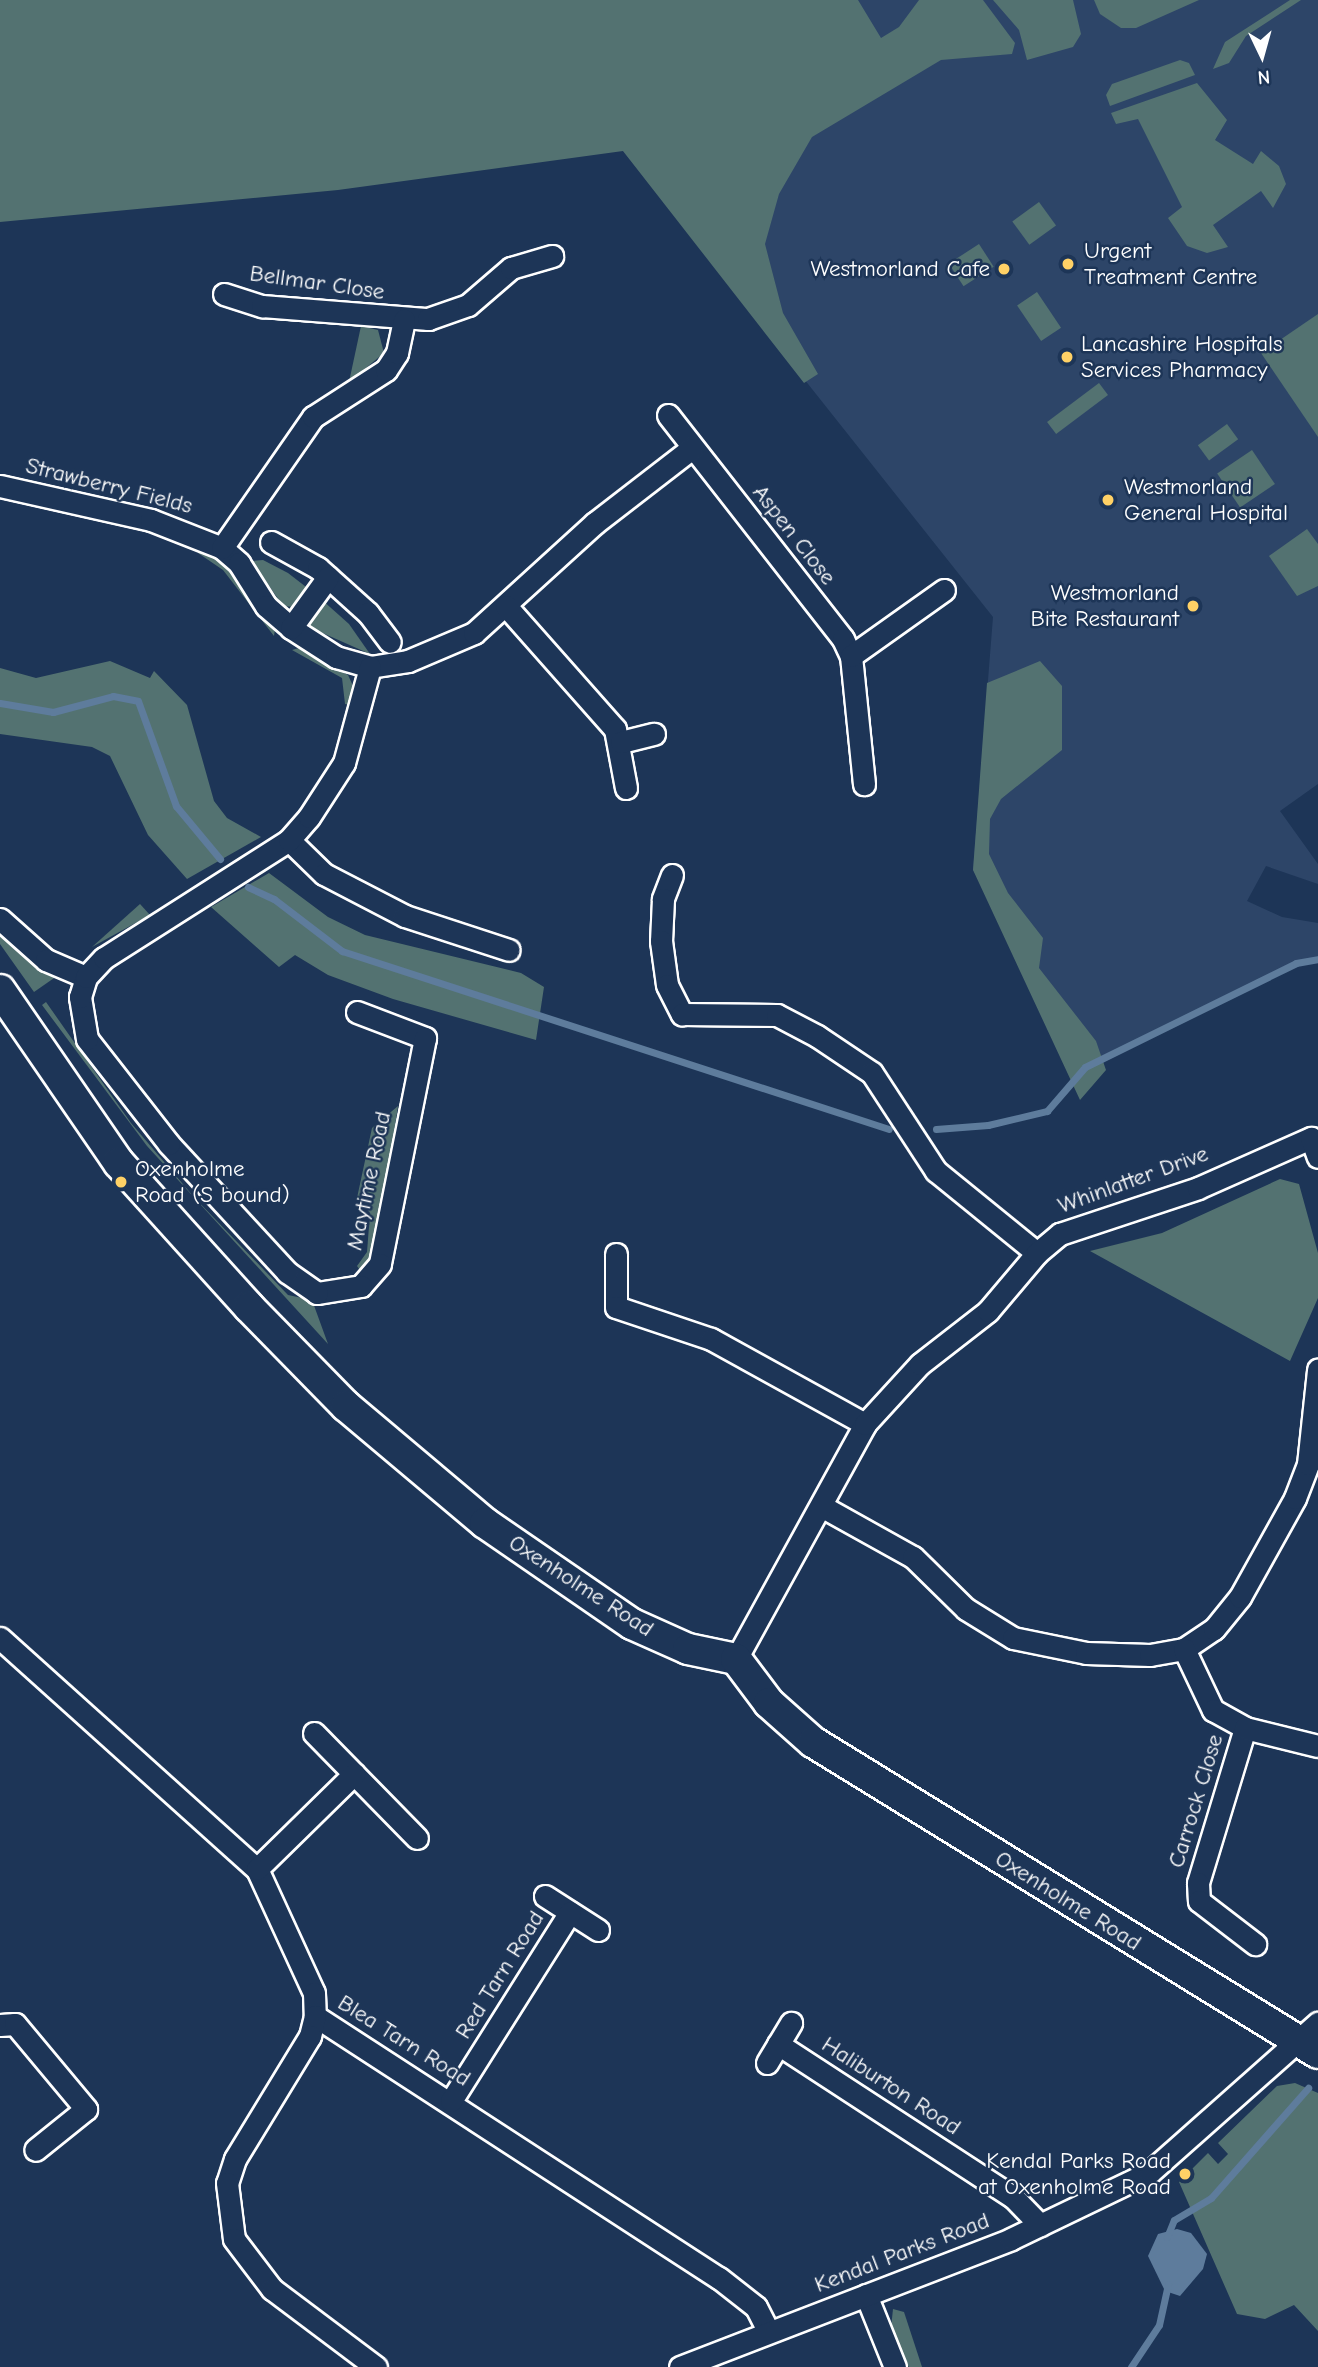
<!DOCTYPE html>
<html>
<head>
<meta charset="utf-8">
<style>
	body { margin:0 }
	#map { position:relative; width:1318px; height:2367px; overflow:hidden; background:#1d3557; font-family:"Comic Neue",sans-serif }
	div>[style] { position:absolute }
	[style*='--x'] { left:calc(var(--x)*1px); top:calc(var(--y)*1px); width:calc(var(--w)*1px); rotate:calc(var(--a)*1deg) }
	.built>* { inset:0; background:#2d4568 }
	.green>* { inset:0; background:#537271; transform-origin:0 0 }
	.water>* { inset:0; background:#5e7c9c }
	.stream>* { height:7px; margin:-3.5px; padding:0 3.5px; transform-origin:3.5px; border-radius:3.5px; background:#5e7c9c }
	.roads { filter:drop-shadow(2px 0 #fff) drop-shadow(-2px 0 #fff) drop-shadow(0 2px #fff) drop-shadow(0 -2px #fff) }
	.street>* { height:21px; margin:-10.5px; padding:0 10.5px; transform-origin:10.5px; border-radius:10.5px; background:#1d3557 }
	.secondary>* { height:30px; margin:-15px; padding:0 15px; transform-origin:15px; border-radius:15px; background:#1d3557 }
	.dots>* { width:19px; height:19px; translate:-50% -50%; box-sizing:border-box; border:4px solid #1d3557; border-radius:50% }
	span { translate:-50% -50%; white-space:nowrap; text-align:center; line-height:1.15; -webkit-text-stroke:5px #1d3557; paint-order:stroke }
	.poi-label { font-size:23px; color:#fff }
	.left { translate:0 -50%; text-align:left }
	.right { translate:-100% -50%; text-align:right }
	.street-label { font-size:23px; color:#fff }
	.north { position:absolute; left:1227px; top:21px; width:70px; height:70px; -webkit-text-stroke:5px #1d3557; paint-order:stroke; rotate:175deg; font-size:19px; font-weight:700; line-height:28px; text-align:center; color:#fff }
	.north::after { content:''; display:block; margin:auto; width:24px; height:32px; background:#fff; clip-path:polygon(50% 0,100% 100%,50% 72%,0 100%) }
</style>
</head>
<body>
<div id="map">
	<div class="built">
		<div style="clip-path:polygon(730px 0,1318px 0,1318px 784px,1280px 811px,1318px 864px,1318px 884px,1266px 866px,1247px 901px,1282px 917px,1318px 923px,1318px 959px,1296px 963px,1085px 1067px,973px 870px,993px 617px,623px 151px,705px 55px)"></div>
	</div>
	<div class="green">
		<div style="clip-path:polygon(0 0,858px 0,881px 38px,899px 27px,919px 0,983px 0,1015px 43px,1012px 54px,941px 60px,812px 137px,779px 194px,765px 244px,783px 313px,818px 374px,804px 383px,623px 151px,338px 190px,0 222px)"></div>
		<div style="clip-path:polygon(993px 0,1073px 0,1081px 34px,1073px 47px,1027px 60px,1019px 30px)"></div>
		<div style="clip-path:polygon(1094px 0,1199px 0,1136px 28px,1121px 28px,1100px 14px)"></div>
		<div style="clip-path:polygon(1290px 0,1301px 0,1246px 36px,1229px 63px,1213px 69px,1225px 42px)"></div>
		<div style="clip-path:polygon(1180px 60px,1189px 63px,1195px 75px,1110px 106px,1106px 95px,1112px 84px)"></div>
		<div style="clip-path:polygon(1197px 83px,1227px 120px,1215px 140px,1253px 164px,1261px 151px,1279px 166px,1286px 184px,1273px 208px,1261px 191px,1213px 225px,1228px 247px,1207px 253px,1187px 246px,1168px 218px,1182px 207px,1138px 119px,1116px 124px,1111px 113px)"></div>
		<div style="left:1039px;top:202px;width:29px;height:33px;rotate:54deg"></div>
		<div style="left:979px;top:244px;width:27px;height:36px;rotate:57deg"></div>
		<div style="left:1037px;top:292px;width:43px;height:24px;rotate:56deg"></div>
		<div style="clip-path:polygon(1318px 314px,1318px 437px,1261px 353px)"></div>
		<div style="clip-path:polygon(361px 326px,378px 330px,384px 353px,349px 382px)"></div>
		<div style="left:1099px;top:383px;width:15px;height:65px;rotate:53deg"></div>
		<div style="left:1227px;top:424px;width:19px;height:36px;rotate:54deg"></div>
		<div style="left:1252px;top:450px;width:41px;height:42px;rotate:56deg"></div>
		<div style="clip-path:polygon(1307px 529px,1318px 544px,1318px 586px,1297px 596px,1269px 556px)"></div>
		<div style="clip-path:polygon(203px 548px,232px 571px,275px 629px,274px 636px,223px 570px,198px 553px)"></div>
		<div style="clip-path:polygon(263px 560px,288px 573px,310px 590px,294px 607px,283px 606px,252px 561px)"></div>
		<div style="clip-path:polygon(321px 599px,349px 624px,370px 654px,309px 627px)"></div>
		<div style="clip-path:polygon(299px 648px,348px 675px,354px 688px,350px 705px,345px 704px,342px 678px,292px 650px)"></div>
		<div style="clip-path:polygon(110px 661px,150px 678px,154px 671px,187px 705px,214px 801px,227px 818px,261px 837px,187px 879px,148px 835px,110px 756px,92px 747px,0 734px,0 668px,36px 678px)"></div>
		<div style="clip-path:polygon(1040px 661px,1062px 686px,1062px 750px,1001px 799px,990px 819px,989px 854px,1008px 893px,1043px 938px,1039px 968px,1096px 1041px,1106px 1070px,1080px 1100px,973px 870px,987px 683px)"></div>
		<div style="clip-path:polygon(269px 873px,328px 917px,365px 935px,521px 973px,544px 987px,536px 1040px,393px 999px,328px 975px,295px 955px,279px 967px,211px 907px)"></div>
		<div style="clip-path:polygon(140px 904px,150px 915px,92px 947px)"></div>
		<div style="clip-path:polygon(0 930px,38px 966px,57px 976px,34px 992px,0 944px)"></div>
		<div style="clip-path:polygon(46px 1002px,131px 1123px,193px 1196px,288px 1295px,312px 1300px,328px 1344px,147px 1146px,42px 1005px)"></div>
		<div style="clip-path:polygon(398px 1106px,375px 1257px,362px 1273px,357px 1266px,367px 1252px,370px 1213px,357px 1198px,372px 1128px)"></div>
		<div style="clip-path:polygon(1280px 1179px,1299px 1184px,1318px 1253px,1318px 1298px,1290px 1361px,1090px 1251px,1162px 1233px)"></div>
		<div style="clip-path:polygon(1295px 2083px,1318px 2093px,1318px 2331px,1294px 2305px,1265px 2319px,1237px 2314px,1179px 2182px,1208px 2153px,1218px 2164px,1228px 2154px,1218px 2143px,1277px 2086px)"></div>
		<div style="clip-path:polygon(893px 2309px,904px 2312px,922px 2367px,909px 2367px,900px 2356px,891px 2328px)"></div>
	</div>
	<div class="water">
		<div style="clip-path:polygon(1177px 2229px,1191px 2233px,1207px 2254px,1203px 2269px,1180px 2296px,1165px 2291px,1148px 2256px,1158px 2234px)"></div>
	</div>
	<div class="stream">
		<div style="--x:0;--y:703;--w:54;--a:9.6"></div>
		<div style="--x:53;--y:712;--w:62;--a:-14.9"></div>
		<div style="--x:113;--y:696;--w:25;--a:11"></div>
		<div style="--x:138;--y:701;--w:112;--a:70.1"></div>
		<div style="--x:176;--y:806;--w:69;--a:50.3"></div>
		<div style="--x:248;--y:887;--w:29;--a:25"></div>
		<div style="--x:274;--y:899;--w:86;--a:37.4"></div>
		<div style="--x:342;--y:951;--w:575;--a:18.03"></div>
		<div style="--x:936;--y:1129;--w:52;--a:-4.4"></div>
		<div style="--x:988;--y:1125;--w:61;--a:-13.3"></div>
		<div style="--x:1047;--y:1111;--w:58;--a:-49.2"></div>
		<div style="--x:1085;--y:1067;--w:235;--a:-26.2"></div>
		<div style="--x:1296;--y:963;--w:22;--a:-10"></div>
		<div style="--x:1167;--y:2237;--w:18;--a:-68"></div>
		<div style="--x:1174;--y:2220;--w:43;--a:-30.7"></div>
		<div style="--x:1211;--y:2198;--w:147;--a:-48.6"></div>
		<div style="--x:1131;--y:2367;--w:50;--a:-56.3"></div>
		<div style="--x:1159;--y:2325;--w:42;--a:-77.6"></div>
	</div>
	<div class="roads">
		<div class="street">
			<div style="--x:224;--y:294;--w:40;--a:18"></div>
			<div style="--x:262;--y:306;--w:167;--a:4.5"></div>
			<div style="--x:428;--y:319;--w:42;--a:-19.3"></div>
			<div style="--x:468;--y:305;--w:57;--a:-40.7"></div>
			<div style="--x:511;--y:268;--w:43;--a:-16.3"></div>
			<div style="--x:668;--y:415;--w:284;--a:52"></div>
			<div style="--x:843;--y:639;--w:19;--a:65"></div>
			<div style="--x:851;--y:656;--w:129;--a:84.2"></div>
			<div style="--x:0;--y:486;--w:155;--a:12.7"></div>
			<div style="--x:151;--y:520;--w:76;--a:21.5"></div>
			<div style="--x:222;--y:548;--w:23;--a:41"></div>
			<div style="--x:239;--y:563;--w:51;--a:57.9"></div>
			<div style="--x:266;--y:606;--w:33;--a:41"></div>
			<div style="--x:291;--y:628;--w:54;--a:32.8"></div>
			<div style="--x:336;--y:657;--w:35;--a:16"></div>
			<div style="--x:370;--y:667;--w:38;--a:-9"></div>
			<div style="--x:408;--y:661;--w:72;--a:-23"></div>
			<div style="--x:474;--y:633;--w:164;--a:-42.3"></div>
			<div style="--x:595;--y:523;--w:123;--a:-37.7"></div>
			<div style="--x:271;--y:542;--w:54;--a:29"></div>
			<div style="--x:318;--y:568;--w:67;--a:42"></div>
			<div style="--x:368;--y:613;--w:36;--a:53"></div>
			<div style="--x:222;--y:548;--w:160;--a:-55.2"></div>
			<div style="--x:313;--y:417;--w:87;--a:-32.8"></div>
			<div style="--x:386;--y:370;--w:20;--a:-57"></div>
			<div style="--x:397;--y:353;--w:34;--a:-78"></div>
			<div style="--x:506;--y:606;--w:164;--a:48.5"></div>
			<div style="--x:615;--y:729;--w:60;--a:79.4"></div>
			<div style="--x:291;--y:628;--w:63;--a:-54"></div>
			<div style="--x:851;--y:656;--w:114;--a:-35.4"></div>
			<div style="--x:621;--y:742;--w:34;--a:-14"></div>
			<div style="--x:289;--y:840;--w:49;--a:44.2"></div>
			<div style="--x:324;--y:874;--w:91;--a:27.4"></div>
			<div style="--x:405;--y:916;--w:109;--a:18.1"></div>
			<div style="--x:672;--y:875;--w:26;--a:111"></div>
			<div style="--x:663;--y:899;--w:42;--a:92.7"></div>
			<div style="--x:661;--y:941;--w:44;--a:82.2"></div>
			<div style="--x:667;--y:985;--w:33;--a:63"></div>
			<div style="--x:682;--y:1014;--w:95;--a:0.6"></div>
			<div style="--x:777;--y:1015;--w:45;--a:27.7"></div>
			<div style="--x:817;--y:1036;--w:66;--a:33.9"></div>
			<div style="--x:872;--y:1073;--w:117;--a:56.9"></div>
			<div style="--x:936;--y:1171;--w:130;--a:39.1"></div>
			<div style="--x:0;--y:919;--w:62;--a:41.7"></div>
			<div style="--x:46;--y:960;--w:43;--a:23"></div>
			<div style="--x:357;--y:1012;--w:73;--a:20.9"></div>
			<div style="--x:425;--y:1038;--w:230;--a:101.3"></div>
			<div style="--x:380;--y:1264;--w:29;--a:131"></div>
			<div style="--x:361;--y:1286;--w:45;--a:171"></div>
			<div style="--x:317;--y:1293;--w:37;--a:-145"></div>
			<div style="--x:287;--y:1272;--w:174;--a:-132.7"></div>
			<div style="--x:169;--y:1144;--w:133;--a:-128"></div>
			<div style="--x:87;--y:1039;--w:43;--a:-99.5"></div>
			<div style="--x:80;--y:997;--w:21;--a:-73"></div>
			<div style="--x:86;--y:977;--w:26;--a:-47"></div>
			<div style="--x:104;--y:958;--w:219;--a:-32.5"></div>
			<div style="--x:289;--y:840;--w:30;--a:-49"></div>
			<div style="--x:309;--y:817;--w:64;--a:-57.1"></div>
			<div style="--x:344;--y:763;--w:99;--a:-74.8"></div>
			<div style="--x:616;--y:1254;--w:53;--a:90"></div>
			<div style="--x:616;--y:1307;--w:100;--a:18.6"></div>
			<div style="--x:711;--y:1339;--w:176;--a:28.9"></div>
			<div style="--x:823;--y:1507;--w:103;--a:29.1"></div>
			<div style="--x:913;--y:1557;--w:74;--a:44.5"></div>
			<div style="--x:966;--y:1609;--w:55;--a:31.7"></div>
			<div style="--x:1013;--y:1638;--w:75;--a:11.6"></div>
			<div style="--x:1086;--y:1653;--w:64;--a:1.8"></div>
			<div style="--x:1150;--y:1655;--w:35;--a:-10"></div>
			<div style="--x:1184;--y:1649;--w:36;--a:-34"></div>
			<div style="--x:1214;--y:1629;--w:41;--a:-50.9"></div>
			<div style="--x:1240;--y:1597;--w:113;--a:-60.9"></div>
			<div style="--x:1295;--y:1498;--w:36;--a:-69"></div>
			<div style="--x:1308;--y:1464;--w:95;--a:-83.9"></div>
			<div style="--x:0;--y:1638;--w:346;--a:42"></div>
			<div style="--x:257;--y:1869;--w:136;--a:65.3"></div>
			<div style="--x:314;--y:1993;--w:23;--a:88"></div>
			<div style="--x:315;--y:2016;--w:482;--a:33"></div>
			<div style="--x:719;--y:2278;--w:47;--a:38.1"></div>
			<div style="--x:756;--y:2307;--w:28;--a:63"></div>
			<div style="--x:1184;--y:1649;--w:68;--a:64.6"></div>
			<div style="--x:1213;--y:1710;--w:37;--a:29"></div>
			<div style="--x:1245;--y:1728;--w:162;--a:106.9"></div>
			<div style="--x:1198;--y:1883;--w:18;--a:87"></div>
			<div style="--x:1199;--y:1901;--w:71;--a:37.5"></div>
			<div style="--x:736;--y:1659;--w:268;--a:-61.2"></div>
			<div style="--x:865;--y:1424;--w:81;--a:-47.5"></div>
			<div style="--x:920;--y:1364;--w:86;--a:-37.9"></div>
			<div style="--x:988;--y:1311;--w:76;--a:-49.8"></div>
			<div style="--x:1037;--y:1253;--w:30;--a:-40"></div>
			<div style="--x:1060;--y:1234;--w:145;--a:-18.4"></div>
			<div style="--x:1198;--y:1188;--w:124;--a:-23.9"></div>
			<div style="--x:1311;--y:1138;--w:20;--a:70"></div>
			<div style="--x:1245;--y:1728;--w:75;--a:13.9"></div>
			<div style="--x:314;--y:1733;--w:147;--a:45.6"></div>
			<div style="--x:257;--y:1869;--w:136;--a:-44.4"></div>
			<div style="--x:545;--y:1896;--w:63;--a:32.7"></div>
			<div style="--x:315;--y:2016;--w:21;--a:104"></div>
			<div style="--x:310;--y:2036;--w:144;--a:121.4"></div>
			<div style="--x:235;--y:2159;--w:25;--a:108"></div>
			<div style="--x:227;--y:2183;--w:56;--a:82.9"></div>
			<div style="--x:234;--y:2239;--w:63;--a:52.8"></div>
			<div style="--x:272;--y:2289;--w:130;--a:36.9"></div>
			<div style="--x:0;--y:2025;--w:15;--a:-4"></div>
			<div style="--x:15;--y:2024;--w:111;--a:50.1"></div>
			<div style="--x:86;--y:2109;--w:65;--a:141.2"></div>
			<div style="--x:778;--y:2044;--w:280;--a:33.1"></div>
			<div style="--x:1013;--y:2197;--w:39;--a:46"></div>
			<div style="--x:767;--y:2063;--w:47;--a:-59"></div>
			<div style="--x:451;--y:2101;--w:223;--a:-57.8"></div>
			<div style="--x:866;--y:2295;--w:78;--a:68.1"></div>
			<div style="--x:680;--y:2367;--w:355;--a:-21.1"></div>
			<div style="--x:1011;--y:2239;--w:154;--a:-25.7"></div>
			<div style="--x:1150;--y:2172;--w:225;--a:-41.6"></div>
		</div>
		<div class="secondary">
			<div style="--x:0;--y:990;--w:210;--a:55.5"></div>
			<div style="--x:119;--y:1163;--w:194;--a:47.9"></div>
			<div style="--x:249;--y:1307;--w:139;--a:45.6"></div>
			<div style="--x:346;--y:1406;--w:182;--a:40.1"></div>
			<div style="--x:485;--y:1523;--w:178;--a:34.5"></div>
			<div style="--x:632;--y:1624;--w:61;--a:24.1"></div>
			<div style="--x:688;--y:1649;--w:49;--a:11.8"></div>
			<div style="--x:736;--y:1659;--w:55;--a:53.1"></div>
			<div style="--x:769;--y:1703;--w:59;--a:41.6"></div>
			<div style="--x:813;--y:1742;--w:593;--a:31.63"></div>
		</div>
	</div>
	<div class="dots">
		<div style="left:1068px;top:264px;background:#ffd166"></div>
		<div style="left:1004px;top:269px;background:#ffd166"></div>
		<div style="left:1067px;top:357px;background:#ffd166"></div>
		<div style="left:1108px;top:500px;background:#ffd166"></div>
		<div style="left:1193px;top:606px;background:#ffd166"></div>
		<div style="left:121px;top:1182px;background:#ffd166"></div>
		<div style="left:1185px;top:2174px;background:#ffd166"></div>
	</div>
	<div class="poi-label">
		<span class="left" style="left:1084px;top:264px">Urgent<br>Treatment Centre</span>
		<span class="right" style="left:990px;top:269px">Westmorland Cafe</span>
		<span class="left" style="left:1081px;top:357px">Lancashire Hospitals<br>Services Pharmacy</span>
		<span class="left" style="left:1124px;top:500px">Westmorland<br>General Hospital</span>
		<span class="right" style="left:1179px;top:606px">Westmorland<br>Bite Restaurant</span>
		<span class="left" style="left:135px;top:1182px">Oxenholme<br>Road (S bound)</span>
		<span class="right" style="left:1171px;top:2174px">Kendal Parks Road<br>at Oxenholme Road</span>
	</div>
	<div class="street-label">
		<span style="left:317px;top:283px;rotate:8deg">Bellmar Close</span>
		<span style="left:109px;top:486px;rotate:14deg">Strawberry Fields</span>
		<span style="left:794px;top:535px;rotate:52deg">Aspen Close</span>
		<span style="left:1133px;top:1180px;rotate:-20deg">Whinlatter Drive</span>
		<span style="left:369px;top:1181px;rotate:-78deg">Maytime Road</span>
		<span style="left:581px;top:1586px;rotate:33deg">Oxenholme Road</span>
		<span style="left:1196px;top:1801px;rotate:-73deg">Carrock Close</span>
		<span style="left:1068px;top:1901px;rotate:32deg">Oxenholme Road</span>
		<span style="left:500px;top:1975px;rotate:-58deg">Red Tarn Road</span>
		<span style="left:404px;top:2041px;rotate:32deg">Blea Tarn Road</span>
		<span style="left:891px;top:2086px;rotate:33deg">Haliburton Road</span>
		<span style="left:902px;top:2253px;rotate:-21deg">Kendal Parks Road</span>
	</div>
	<div class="north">N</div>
</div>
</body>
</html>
